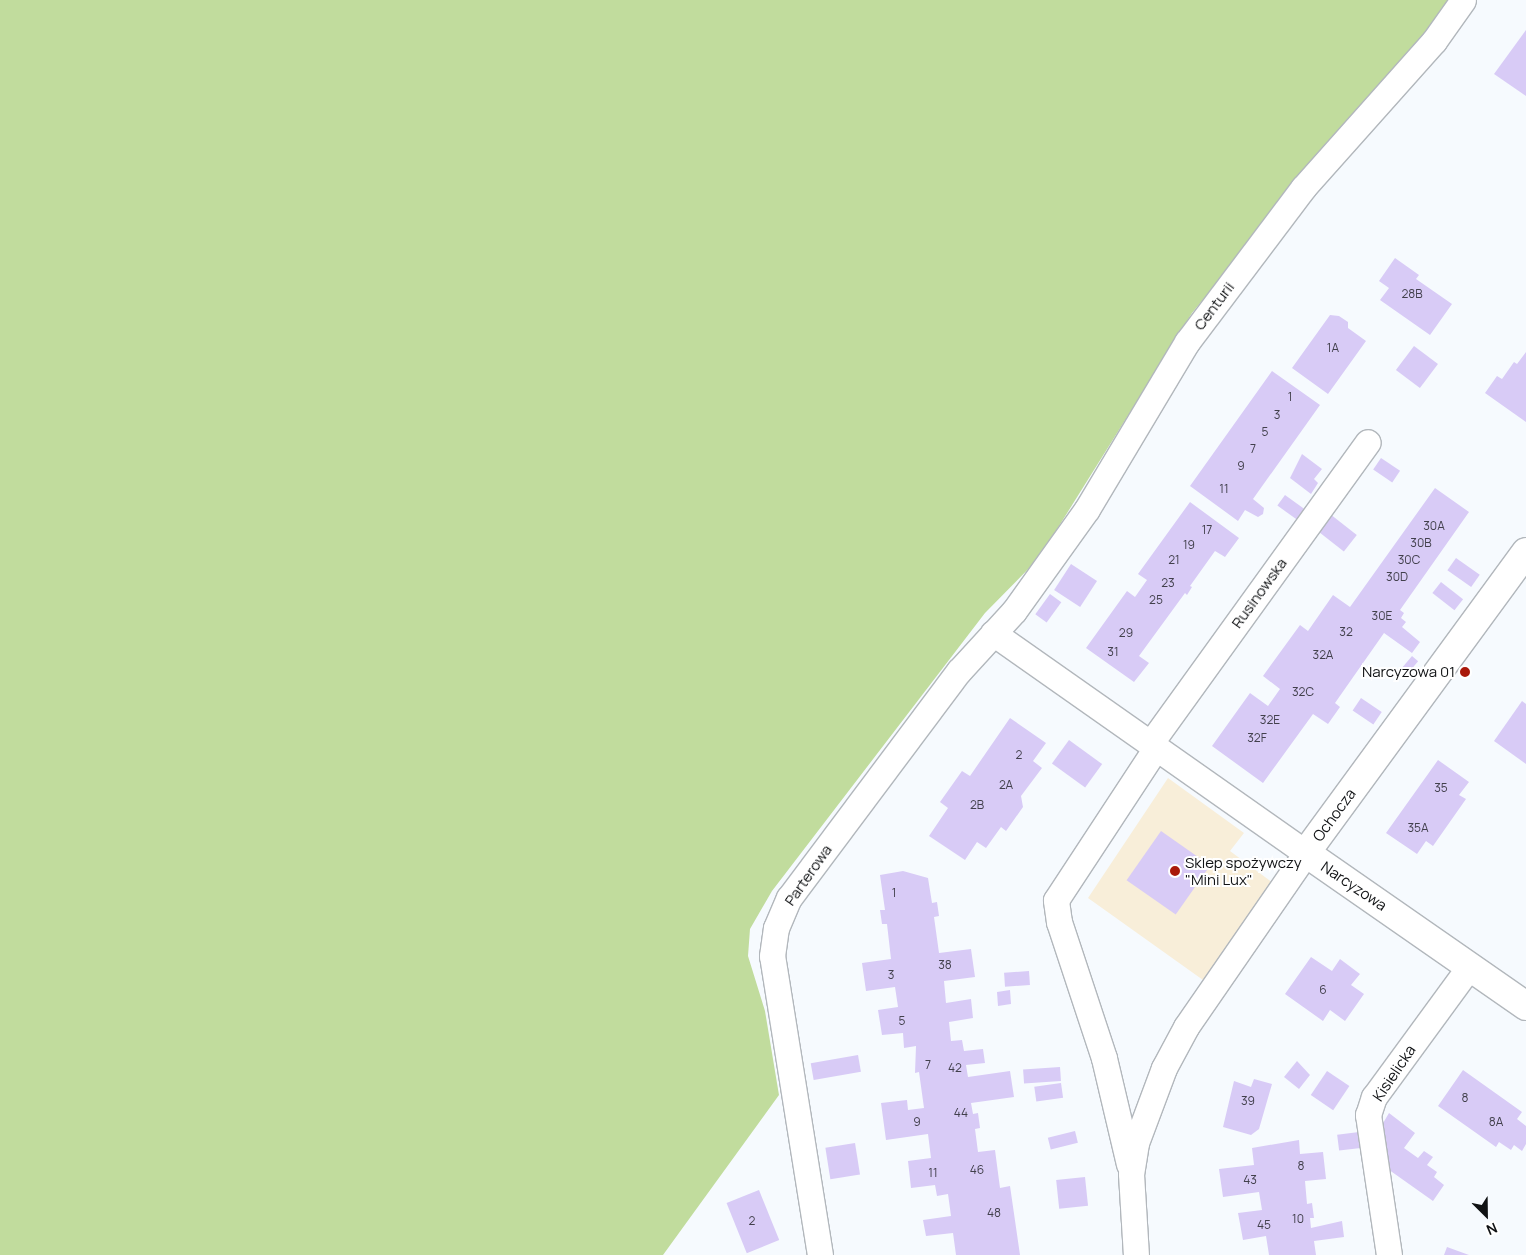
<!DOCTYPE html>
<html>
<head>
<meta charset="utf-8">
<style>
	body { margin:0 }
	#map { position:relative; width:1526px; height:1255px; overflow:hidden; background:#f6fafe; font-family:Manrope,sans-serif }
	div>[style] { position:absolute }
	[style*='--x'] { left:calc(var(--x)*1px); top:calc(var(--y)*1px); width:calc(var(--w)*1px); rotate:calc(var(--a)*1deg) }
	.commercial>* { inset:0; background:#f8eed9 }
	.green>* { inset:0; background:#c1dc9d }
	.building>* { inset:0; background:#d8cbf6; transform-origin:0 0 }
	.roads { filter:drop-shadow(1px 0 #b2b7bc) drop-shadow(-1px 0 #b2b7bc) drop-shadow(0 1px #b2b7bc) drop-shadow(0 -1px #b2b7bc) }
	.street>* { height:25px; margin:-12.5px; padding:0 12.5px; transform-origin:12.5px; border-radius:12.5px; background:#fff }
	.secondary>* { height:28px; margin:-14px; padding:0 14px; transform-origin:14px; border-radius:14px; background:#fff }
	.dots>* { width:14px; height:14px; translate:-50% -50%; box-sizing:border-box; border:2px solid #fff; border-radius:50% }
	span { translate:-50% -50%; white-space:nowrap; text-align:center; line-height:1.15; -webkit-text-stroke:4px #fff; paint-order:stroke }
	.number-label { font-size:12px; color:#42404c }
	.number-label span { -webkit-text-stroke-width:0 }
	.street-label { font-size:15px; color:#101214 }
	.poi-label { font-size:15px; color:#101214 }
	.right { translate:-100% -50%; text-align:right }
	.left { translate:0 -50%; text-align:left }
	.north { position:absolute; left:1461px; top:1190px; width:50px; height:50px; -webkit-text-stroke:4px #fff; paint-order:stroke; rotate:157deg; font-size:14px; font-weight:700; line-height:20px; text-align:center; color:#101214 }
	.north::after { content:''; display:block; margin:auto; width:18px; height:22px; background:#101214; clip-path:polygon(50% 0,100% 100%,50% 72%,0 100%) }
</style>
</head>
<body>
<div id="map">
	<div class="commercial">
		<div style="clip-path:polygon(1168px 778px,1244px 833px,1230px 851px,1273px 883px,1203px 980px,1088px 898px)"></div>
	</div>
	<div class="green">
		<div style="clip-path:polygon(0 0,1450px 0,1391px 82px,1284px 201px,1192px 313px,1039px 558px,985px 613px,772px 891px,750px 929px,748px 956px,765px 1011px,779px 1095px,663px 1255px,0 1255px)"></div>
	</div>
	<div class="building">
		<div style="clip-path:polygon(1526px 30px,1526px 96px,1494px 74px)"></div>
		<div style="clip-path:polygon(1395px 258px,1419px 275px,1416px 279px,1452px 304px,1430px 335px,1380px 300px,1389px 288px,1379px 281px)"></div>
		<div style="clip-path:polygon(1330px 315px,1339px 316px,1348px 322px,1348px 328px,1366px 341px,1328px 394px,1292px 368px)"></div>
		<div style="left:1414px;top:346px;width:30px;height:30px;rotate:37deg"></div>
		<div style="clip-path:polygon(1526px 352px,1526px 422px,1485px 393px,1497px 376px,1502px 379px,1514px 362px,1517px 364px)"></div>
		<div style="clip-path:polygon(1272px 371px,1320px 405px,1253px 499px,1264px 508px,1263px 514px,1258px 517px,1245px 510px,1238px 521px,1190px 486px)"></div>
		<div style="clip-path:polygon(1302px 454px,1322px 469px,1314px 479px,1318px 483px,1311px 494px,1290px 478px)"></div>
		<div style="left:1381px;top:458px;width:23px;height:14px;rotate:34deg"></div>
		<div style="clip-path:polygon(1435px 488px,1469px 512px,1400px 610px,1404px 613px,1401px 618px,1406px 622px,1402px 627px,1420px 642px,1412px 653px,1384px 633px,1335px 703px,1340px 707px,1328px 724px,1313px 714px,1263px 783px,1212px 746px,1250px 693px,1268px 706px,1280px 689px,1263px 676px,1300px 625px,1308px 631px,1333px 595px,1350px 607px)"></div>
		<div style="left:1285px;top:495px;width:24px;height:13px;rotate:36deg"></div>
		<div style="clip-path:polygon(1190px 502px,1239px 538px,1225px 557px,1215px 551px,1190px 586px,1192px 587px,1187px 595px,1185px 593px,1139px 656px,1149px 663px,1134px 682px,1086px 648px,1127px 591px,1135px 597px,1147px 580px,1138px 574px)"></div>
		<div style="left:1330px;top:514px;width:34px;height:21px;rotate:38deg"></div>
		<div style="left:1456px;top:558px;width:29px;height:15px;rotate:35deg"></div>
		<div style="left:1071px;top:564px;width:31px;height:31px;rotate:33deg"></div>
		<div style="left:1441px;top:582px;width:28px;height:14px;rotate:38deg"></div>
		<div style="left:1050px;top:594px;width:14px;height:25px;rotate:36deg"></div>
		<div style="left:1412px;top:656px;width:8px;height:18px;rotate:40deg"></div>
		<div style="left:1361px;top:698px;width:25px;height:15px;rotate:34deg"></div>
		<div style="clip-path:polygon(1522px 701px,1526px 704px,1526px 764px,1494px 741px)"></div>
		<div style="clip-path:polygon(1010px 718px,1046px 743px,1033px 761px,1042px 768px,1021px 796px,1023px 807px,1006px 831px,1001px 827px,986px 848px,977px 842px,965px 860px,929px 836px,948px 808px,940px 802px,962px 771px,970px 776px)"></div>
		<div style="left:1069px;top:740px;width:41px;height:29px;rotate:36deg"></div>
		<div style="clip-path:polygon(1438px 760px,1469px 782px,1459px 795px,1466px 799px,1433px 846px,1426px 841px,1417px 854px,1386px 833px)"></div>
		<div style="left:1161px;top:831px;width:60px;height:60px;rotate:35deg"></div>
		<div style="clip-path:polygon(903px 871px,928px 878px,932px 903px,937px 902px,939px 916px,934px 917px,939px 953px,971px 949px,975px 977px,944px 981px,946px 1003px,971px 999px,973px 1018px,949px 1022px,951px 1041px,962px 1040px,964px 1051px,983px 1049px,985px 1063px,966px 1065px,968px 1077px,1010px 1071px,1014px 1097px,971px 1103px,973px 1114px,978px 1113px,980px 1128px,975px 1129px,978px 1152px,995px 1150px,1000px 1188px,1010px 1186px,1020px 1255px,956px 1255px,953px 1233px,926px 1236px,923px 1220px,951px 1216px,948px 1194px,937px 1196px,935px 1185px,911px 1188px,908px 1161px,931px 1158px,928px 1134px,886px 1140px,881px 1103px,907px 1100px,908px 1110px,924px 1108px,919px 1072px,915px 1073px,916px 1046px,904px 1048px,903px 1033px,882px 1035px,878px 1010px,898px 1007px,895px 987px,866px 991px,862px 963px,891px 959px,887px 924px,882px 924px,880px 910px,885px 910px,880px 875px)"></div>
		<div style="clip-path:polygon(1311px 957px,1332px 971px,1340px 959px,1360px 974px,1351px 985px,1364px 994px,1345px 1021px,1330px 1010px,1323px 1021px,1285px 994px)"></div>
		<div style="left:1029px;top:971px;width:14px;height:25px;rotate:86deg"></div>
		<div style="clip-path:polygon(1010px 990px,1011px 1004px,998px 1006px,997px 992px)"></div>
		<div style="left:858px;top:1055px;width:17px;height:48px;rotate:80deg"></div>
		<div style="clip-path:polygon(1297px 1061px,1310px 1075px,1299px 1089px,1284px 1077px)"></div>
		<div style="left:1060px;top:1067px;width:14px;height:37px;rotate:86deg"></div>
		<div style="clip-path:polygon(1463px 1070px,1522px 1112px,1517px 1119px,1526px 1126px,1526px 1144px,1522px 1151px,1514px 1145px,1511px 1150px,1499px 1142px,1496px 1147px,1438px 1106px)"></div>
		<div style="left:1327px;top:1071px;width:27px;height:29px;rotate:34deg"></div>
		<div style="clip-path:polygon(1254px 1079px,1272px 1084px,1259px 1129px,1251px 1135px,1223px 1127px,1234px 1081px,1251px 1087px)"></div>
		<div style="left:1061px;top:1083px;width:15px;height:27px;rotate:82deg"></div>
		<div style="clip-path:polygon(1389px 1113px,1415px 1133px,1404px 1148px,1418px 1158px,1424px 1151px,1433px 1157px,1427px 1165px,1437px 1172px,1434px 1177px,1444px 1185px,1433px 1201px,1385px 1167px,1379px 1130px)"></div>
		<div style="left:1075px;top:1131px;width:12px;height:28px;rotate:76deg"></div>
		<div style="left:1359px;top:1132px;width:16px;height:22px;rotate:83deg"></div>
		<div style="clip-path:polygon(1299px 1140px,1300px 1154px,1323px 1152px,1326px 1179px,1305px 1181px,1307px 1204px,1312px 1203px,1314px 1218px,1310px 1218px,1311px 1228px,1342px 1221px,1344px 1237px,1314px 1241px,1316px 1255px,1269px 1255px,1266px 1236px,1243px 1240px,1238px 1213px,1262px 1210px,1259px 1192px,1223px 1197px,1219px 1169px,1254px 1165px,1252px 1148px)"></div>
		<div style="left:855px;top:1143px;width:32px;height:30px;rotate:81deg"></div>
		<div style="left:1085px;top:1177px;width:29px;height:29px;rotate:84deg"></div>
		<div style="left:759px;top:1190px;width:54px;height:35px;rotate:68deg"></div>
		<div style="clip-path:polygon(1447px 1247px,1469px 1255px,1444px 1255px)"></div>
	</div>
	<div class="roads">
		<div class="street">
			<div style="--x:993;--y:633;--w:383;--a:35.1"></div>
			<div style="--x:1306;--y:853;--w:211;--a:124.6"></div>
			<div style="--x:1186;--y:1027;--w:47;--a:118.2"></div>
			<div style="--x:1164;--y:1068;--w:80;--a:110.5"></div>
			<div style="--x:1136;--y:1143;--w:31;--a:99"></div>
			<div style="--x:1131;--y:1174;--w:81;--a:86.5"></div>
			<div style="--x:1150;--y:744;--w:372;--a:-54.2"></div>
			<div style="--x:1129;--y:1164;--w:109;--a:-103.3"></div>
			<div style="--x:1104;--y:1058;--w:143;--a:-108.3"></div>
			<div style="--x:1059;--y:922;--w:22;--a:-98"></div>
			<div style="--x:1056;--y:900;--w:182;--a:-56.7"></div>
			<div style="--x:820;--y:1255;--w:303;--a:-99.1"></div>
			<div style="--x:772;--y:956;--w:28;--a:-82"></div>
			<div style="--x:776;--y:928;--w:33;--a:-67"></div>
			<div style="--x:789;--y:898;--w:284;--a:-53.2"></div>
			<div style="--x:959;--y:671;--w:81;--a:-47.5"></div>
			<div style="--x:1014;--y:611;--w:125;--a:-54.4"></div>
			<div style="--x:1087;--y:509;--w:195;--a:-59.1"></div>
			<div style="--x:1187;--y:342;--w:193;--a:-53"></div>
			<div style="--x:1303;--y:188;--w:197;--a:-48.3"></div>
			<div style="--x:1434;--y:41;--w:50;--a:-54.7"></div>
			<div style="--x:1389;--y:1255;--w:142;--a:-98.5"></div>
			<div style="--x:1368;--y:1115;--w:19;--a:-72"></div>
			<div style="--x:1374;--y:1097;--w:162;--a:-53.8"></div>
		</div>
		<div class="secondary">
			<div style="--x:1526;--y:552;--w:373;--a:126.2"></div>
			<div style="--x:1306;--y:853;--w:268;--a:34.8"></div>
		</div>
	</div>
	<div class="dots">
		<div style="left:1465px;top:672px;background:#a9180a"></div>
		<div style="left:1175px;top:871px;background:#a9180a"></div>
	</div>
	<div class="number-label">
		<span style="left:1412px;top:294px">28B</span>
		<span style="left:1333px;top:348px">1A</span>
		<span style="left:1290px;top:397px">1</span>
		<span style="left:1277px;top:415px">3</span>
		<span style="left:1265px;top:432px">5</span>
		<span style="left:1253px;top:449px">7</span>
		<span style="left:1241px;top:466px">9</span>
		<span style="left:1224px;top:489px">11</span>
		<span style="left:1434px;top:526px">30A</span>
		<span style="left:1207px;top:530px">17</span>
		<span style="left:1421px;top:543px">30B</span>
		<span style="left:1189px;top:545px">19</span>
		<span style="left:1174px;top:560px">21</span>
		<span style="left:1409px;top:560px">30C</span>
		<span style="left:1397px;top:577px">30D</span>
		<span style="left:1168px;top:583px">23</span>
		<span style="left:1156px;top:600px">25</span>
		<span style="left:1382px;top:616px">30E</span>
		<span style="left:1346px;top:632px">32</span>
		<span style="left:1126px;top:633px">29</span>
		<span style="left:1113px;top:652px">31</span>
		<span style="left:1323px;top:655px">32A</span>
		<span style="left:1303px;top:692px">32C</span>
		<span style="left:1270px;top:720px">32E</span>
		<span style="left:1257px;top:738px">32F</span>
		<span style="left:1019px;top:755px">2</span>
		<span style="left:1006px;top:785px">2A</span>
		<span style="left:1441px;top:788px">35</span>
		<span style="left:977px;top:805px">2B</span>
		<span style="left:1418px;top:828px">35A</span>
		<span style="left:894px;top:893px">1</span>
		<span style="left:945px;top:965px">38</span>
		<span style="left:891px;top:975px">3</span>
		<span style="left:1323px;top:990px">6</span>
		<span style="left:902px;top:1021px">5</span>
		<span style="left:928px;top:1065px">7</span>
		<span style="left:955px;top:1068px">42</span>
		<span style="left:1465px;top:1098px">8</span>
		<span style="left:1248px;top:1101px">39</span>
		<span style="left:961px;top:1113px">44</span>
		<span style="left:917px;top:1122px">9</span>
		<span style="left:1496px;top:1122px">8A</span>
		<span style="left:1301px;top:1166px">8</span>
		<span style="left:977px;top:1170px">46</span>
		<span style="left:933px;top:1173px">11</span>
		<span style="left:1250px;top:1180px">43</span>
		<span style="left:994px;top:1213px">48</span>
		<span style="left:1298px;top:1219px">10</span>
		<span style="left:752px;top:1221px">2</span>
		<span style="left:1264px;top:1225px">45</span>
	</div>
	<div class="street-label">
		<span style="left:1214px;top:306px;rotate:-53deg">Centurii</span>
		<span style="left:1259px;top:593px;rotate:-54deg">Rusinowska</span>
		<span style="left:1334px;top:815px;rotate:-54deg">Ochocza</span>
		<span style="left:808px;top:875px;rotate:-55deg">Parterowa</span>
		<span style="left:1354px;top:886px;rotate:34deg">Narcyzowa</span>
		<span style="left:1394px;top:1073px;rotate:-56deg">Kisielicka</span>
	</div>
	<div class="poi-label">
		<span class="right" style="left:1455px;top:672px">Narcyzowa 01</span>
		<span class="left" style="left:1185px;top:871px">Sklep spożywczy<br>"Mini Lux"</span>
	</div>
	<div class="north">N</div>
</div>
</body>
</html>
